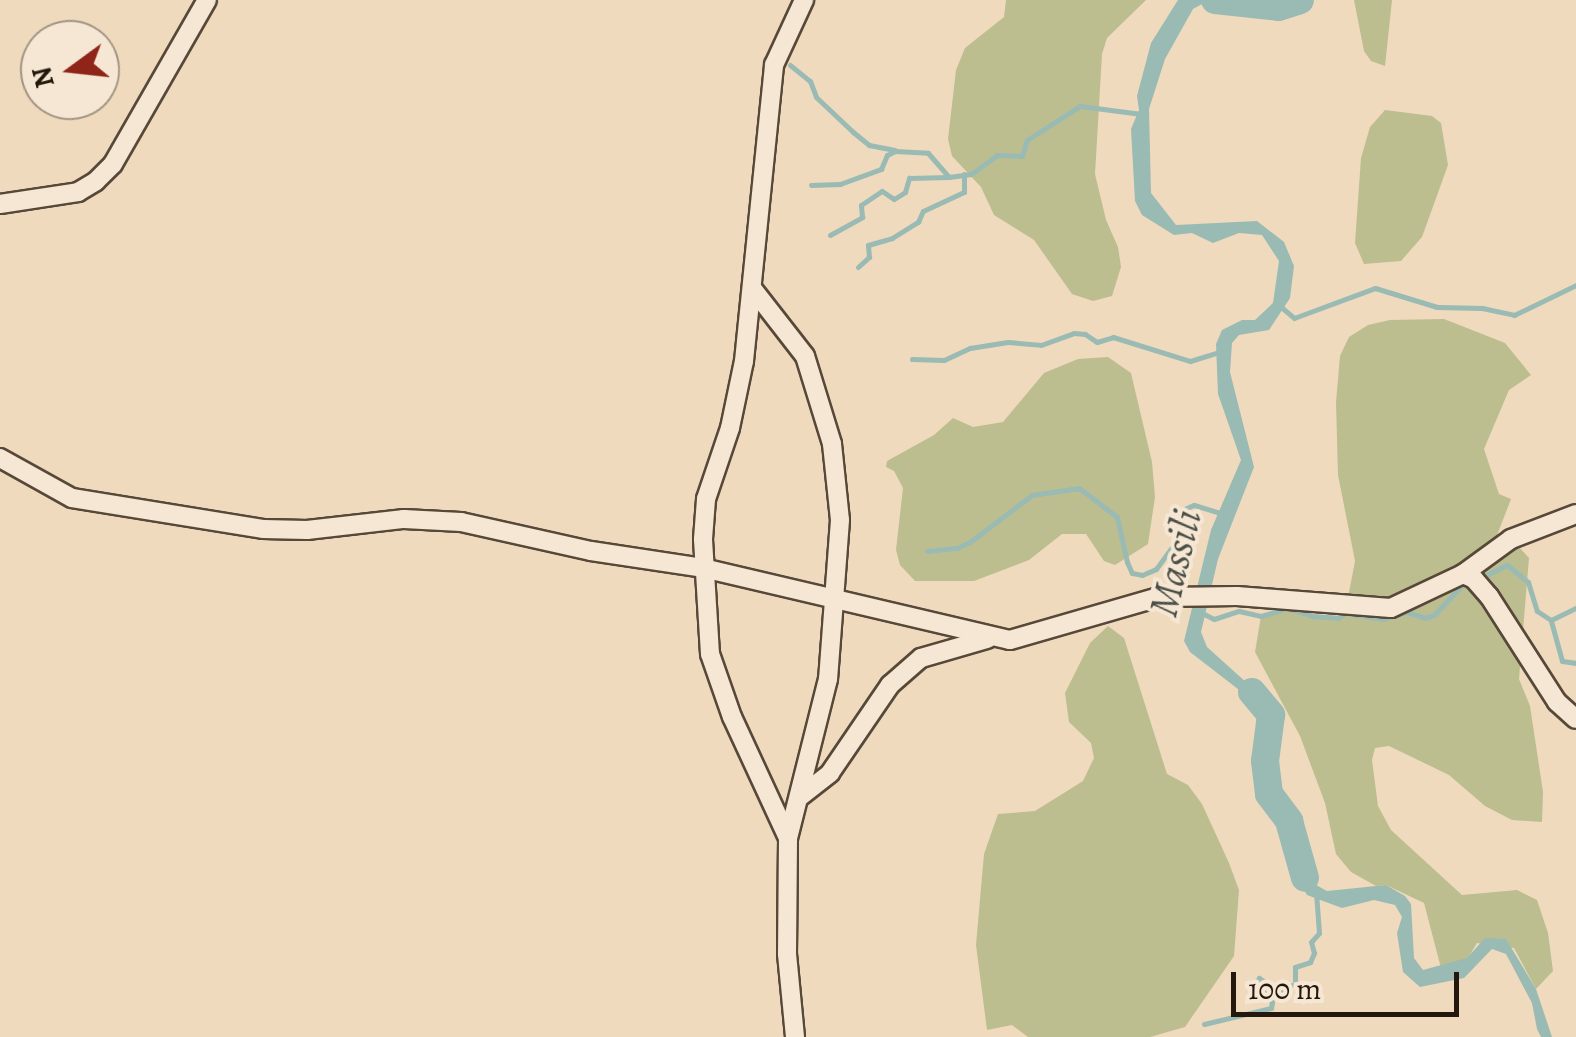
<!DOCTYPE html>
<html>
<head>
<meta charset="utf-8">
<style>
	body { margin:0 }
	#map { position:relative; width:1576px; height:1037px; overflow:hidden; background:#efdabd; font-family:Alegreya,serif }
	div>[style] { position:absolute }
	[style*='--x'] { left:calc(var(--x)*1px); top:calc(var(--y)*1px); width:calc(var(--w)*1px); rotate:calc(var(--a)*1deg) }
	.green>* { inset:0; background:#bcbe8f }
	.water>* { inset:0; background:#9abab4 }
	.stream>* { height:5px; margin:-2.5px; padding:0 2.5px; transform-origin:2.5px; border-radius:2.5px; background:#9abab4 }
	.river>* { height:28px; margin:-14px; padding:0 14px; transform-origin:14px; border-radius:14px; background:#9abab4 }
	.roads { filter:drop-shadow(2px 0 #574839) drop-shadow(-2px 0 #574839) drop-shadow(0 2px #574839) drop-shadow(0 -2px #574839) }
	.minor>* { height:18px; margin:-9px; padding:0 9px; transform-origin:9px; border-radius:9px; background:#f5e7d4 }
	span { translate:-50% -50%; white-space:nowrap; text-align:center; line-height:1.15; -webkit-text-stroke:8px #f5e7d4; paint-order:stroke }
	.water-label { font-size:40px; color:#4d5047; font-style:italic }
	.north { position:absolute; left:20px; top:20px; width:100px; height:100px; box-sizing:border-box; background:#f5e7d4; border:2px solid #a19484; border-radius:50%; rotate:255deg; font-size:28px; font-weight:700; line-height:40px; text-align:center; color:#24170d }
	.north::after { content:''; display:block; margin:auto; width:35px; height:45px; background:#8f2418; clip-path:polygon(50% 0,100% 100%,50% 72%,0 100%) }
	.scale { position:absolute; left:1231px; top:972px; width:228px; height:45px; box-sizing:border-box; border:5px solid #24170d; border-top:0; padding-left:12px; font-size:30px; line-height:35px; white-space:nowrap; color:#24170d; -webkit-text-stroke:8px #f5e7d4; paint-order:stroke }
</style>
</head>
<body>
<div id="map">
	<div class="green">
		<div style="clip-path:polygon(1006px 0,1146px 0,1107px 38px,1102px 54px,1095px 174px,1106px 220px,1118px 247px,1121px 267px,1112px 296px,1093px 301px,1072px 294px,1034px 240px,994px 215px,981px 187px,952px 156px,948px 139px,956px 70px,965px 48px,1004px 17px)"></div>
		<div style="clip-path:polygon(1354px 0,1392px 0,1385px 66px,1371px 61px,1364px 51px)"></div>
		<div style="clip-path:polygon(1385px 110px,1432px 116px,1441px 123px,1448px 165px,1422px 237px,1401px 261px,1364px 264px,1355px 243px,1361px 158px,1370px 127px)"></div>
		<div style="clip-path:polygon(1444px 319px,1505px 343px,1531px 375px,1509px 390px,1484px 449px,1499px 494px,1511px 499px,1496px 538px,1519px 547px,1529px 558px,1519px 679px,1530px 706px,1543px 792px,1542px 822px,1512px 820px,1485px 806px,1449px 775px,1389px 746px,1375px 748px,1372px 760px,1378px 806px,1391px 830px,1462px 895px,1517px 890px,1537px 900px,1548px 933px,1553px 971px,1536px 989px,1514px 948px,1477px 943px,1468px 958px,1441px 968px,1424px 903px,1386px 885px,1376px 886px,1351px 872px,1336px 854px,1325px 803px,1300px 736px,1255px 652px,1261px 616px,1288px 608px,1312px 616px,1338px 618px,1345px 613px,1355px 561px,1338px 475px,1336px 402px,1340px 356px,1349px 337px,1368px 325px,1390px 320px)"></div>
		<div style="clip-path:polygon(1108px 357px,1131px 373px,1152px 462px,1155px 497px,1148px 544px,1115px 565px,1104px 561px,1086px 534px,1062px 534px,1029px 560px,974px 581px,915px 581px,900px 565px,896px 550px,903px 488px,894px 471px,886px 467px,887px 461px,934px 435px,953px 418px,973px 427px,1003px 422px,1044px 373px,1078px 359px)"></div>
		<div style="clip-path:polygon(1108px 626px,1124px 638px,1167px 774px,1188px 785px,1202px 804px,1229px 863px,1239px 890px,1234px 956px,1185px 1027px,1150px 1037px,1028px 1037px,1012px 1025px,987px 1030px,976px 945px,984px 854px,998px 814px,1035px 811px,1083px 781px,1094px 758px,1091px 743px,1069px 722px,1065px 693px,1090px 643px)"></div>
	</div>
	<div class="water">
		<div style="clip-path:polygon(1178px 0,1244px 0,1239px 10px,1202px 4px,1193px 9px,1165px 59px,1149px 109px,1151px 193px,1176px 225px,1257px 221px,1284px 242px,1294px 266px,1290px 298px,1269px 330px,1239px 335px,1232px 343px,1230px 372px,1254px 467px,1218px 559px,1201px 632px,1207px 647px,1277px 710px,1275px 720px,1266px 722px,1247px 696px,1190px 652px,1184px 641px,1211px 530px,1241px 460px,1218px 394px,1216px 344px,1222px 330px,1242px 320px,1255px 320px,1273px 303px,1279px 261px,1262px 235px,1239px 233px,1213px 243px,1192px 233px,1174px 235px,1142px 215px,1135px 201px,1131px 129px,1139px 110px,1137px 96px,1151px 43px)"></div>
		<div style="clip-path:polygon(1287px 840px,1300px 847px,1316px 885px,1327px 891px,1386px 885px,1405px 896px,1411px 904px,1414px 958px,1423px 970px,1467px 958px,1485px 938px,1506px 939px,1536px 989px,1552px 1037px,1541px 1037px,1537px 1029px,1532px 1003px,1506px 954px,1492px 949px,1464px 978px,1420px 987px,1403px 972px,1397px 933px,1402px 917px,1395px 905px,1374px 900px,1342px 908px,1307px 895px,1295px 875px)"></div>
	</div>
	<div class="stream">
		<div style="--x:790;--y:65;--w:26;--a:39"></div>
		<div style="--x:810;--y:81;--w:17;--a:69"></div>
		<div style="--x:816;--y:97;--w:51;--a:43.4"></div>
		<div style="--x:853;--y:132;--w:21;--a:39"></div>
		<div style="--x:869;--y:145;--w:26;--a:11"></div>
		<div style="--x:811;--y:185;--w:29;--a:-2"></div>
		<div style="--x:840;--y:184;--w:44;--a:-20.1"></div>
		<div style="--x:881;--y:169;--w:15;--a:-67"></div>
		<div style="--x:887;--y:155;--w:9;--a:-27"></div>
		<div style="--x:895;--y:151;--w:33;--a:3"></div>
		<div style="--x:928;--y:153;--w:32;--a:49"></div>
		<div style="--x:949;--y:177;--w:22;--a:-8"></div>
		<div style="--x:971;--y:174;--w:32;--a:-36"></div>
		<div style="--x:997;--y:155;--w:25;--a:2"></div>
		<div style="--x:1022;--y:156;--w:17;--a:-73"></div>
		<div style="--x:1027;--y:140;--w:63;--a:-32.7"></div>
		<div style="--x:1080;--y:106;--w:62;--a:7.5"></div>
		<div style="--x:830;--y:235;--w:37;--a:-29"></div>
		<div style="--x:862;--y:217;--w:12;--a:-95"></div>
		<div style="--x:861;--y:205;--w:25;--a:-34"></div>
		<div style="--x:882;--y:191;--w:14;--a:34"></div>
		<div style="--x:894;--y:199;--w:13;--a:-32"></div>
		<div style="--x:905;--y:192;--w:15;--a:-74"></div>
		<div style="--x:909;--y:178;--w:40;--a:-1.4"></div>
		<div style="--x:858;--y:267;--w:15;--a:-42"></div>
		<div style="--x:869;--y:257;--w:12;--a:-95"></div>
		<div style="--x:868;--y:245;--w:25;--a:-16"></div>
		<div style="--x:892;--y:238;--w:31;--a:-32"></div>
		<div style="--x:918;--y:222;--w:12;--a:-66"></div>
		<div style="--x:923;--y:211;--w:45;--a:-24.9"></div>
		<div style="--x:964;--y:192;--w:18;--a:-90"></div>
		<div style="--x:1281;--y:307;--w:17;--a:40"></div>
		<div style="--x:1294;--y:318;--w:86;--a:-20.3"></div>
		<div style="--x:1375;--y:288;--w:65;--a:17"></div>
		<div style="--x:1437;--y:307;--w:45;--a:1.3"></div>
		<div style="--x:1482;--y:308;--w:33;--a:12"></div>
		<div style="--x:1514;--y:315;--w:69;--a:-25.8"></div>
		<div style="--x:912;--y:359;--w:32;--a:2"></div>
		<div style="--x:944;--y:360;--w:29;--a:-25"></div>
		<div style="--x:970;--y:348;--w:38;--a:-9"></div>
		<div style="--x:1008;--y:342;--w:33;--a:5"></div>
		<div style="--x:1041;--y:345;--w:35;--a:-20"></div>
		<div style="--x:1074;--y:333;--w:11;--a:5"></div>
		<div style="--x:1085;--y:334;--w:14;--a:34"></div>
		<div style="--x:1097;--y:342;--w:17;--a:-17"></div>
		<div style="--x:1113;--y:337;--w:81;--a:17.3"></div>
		<div style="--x:1190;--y:361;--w:31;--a:-17"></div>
		<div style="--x:927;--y:551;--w:30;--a:-6"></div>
		<div style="--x:957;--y:548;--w:14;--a:-25"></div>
		<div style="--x:970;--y:542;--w:78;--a:-37.2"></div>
		<div style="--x:1032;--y:495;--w:48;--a:-8.5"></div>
		<div style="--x:1079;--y:488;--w:48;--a:37.3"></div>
		<div style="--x:1117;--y:517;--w:46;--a:77.5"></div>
		<div style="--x:1127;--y:562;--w:12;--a:66"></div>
		<div style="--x:1132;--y:573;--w:10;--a:11"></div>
		<div style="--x:1142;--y:575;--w:15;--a:-23"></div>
		<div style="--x:1156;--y:569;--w:31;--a:-54"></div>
		<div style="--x:1174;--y:544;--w:35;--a:-77"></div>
		<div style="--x:1182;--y:510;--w:13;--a:-23"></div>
		<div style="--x:1194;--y:505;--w:28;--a:17"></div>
		<div style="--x:1481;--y:578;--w:29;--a:-27"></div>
		<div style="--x:1507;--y:565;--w:27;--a:39"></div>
		<div style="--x:1528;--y:582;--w:30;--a:73"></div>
		<div style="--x:1537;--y:611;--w:17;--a:33"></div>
		<div style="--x:1551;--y:620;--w:28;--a:-26"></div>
		<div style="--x:1204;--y:614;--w:11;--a:27"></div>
		<div style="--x:1214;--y:619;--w:26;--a:-18"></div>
		<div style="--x:1239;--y:611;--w:23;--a:13"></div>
		<div style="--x:1261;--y:616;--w:28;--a:-17"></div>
		<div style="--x:1288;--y:608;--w:25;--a:18"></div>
		<div style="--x:1312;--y:616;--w:26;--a:4"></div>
		<div style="--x:1338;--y:618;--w:9;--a:-36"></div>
		<div style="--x:1345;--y:613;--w:37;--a:9"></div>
		<div style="--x:1382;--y:619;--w:26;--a:-16"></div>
		<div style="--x:1407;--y:612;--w:19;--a:18"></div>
		<div style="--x:1425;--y:618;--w:9;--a:-18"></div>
		<div style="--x:1434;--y:615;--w:45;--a:-46.8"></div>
		<div style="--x:1551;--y:621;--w:41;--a:74.6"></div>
		<div style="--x:1562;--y:661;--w:14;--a:8"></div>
		<div style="--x:1204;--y:1024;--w:69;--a:-13.4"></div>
		<div style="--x:1271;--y:1008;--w:6;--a:-81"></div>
		<div style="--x:1272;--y:1002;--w:25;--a:-130"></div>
		<div style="--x:1256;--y:983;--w:6;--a:-59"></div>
		<div style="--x:1259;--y:978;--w:24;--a:33"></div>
		<div style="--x:1279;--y:991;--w:17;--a:-24"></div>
		<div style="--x:1295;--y:984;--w:17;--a:-90"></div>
		<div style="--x:1295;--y:967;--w:16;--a:-18"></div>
		<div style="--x:1310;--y:962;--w:10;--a:-66"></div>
		<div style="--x:1314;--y:953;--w:11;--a:-105"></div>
		<div style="--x:1311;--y:942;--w:12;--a:-48"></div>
		<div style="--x:1319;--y:933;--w:41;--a:-94.2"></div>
	</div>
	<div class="river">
		<div style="--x:1215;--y:0;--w:64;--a:6.2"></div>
		<div style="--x:1279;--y:7;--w:22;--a:-18"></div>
		<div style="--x:1252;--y:692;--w:30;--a:50"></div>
		<div style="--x:1271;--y:715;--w:46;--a:97.4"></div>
		<div style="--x:1265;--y:761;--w:33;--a:83"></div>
		<div style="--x:1269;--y:794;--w:34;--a:53"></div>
		<div style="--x:1289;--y:821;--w:59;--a:74.3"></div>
	</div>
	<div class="roads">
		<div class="minor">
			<div style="--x:0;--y:204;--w:79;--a:-8.7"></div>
			<div style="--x:78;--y:192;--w:21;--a:-31"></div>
			<div style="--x:96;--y:181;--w:24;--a:-45"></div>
			<div style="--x:113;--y:164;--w:189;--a:-60.2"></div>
			<div style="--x:752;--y:288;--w:86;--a:52.1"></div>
			<div style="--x:805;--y:356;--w:92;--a:72.9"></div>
			<div style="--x:832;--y:444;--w:76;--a:84"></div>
			<div style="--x:840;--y:520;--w:159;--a:94.3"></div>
			<div style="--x:828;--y:679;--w:164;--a:104.1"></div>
			<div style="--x:0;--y:458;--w:82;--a:29.1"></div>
			<div style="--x:72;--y:498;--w:193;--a:9.2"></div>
			<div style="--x:263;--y:529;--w:44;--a:1.3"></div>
			<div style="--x:307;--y:530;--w:98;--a:-6.5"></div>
			<div style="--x:404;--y:519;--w:57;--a:3"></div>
			<div style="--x:461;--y:522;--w:133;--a:12.6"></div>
			<div style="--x:591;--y:551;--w:113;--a:8.6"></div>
			<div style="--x:703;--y:568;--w:315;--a:13.2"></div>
			<div style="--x:1010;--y:640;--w:155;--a:-16.1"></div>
			<div style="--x:1159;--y:597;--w:78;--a:-0.7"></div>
			<div style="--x:1237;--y:596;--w:154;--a:4.5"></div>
			<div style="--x:1391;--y:608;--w:80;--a:-25.3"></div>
			<div style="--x:1463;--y:574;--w:59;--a:-36.1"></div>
			<div style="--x:1511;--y:539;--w:70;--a:-21"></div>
			<div style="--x:1463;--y:574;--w:12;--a:24"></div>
			<div style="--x:1474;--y:579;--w:23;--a:49"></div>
			<div style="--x:1489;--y:596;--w:126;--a:57.3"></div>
			<div style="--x:1557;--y:702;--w:25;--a:42"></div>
			<div style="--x:801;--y:796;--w:37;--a:-38"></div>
			<div style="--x:830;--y:773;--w:107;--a:-55.7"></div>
			<div style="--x:890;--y:685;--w:41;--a:-41.1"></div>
			<div style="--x:921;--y:658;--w:69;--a:-16.1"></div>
			<div style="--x:795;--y:1037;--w:83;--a:-95.5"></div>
			<div style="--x:787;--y:954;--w:116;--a:-89.5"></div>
			<div style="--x:788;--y:838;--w:133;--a:-114.8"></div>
			<div style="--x:732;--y:717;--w:67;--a:-109.2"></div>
			<div style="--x:710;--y:654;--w:115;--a:-93.5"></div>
			<div style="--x:703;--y:539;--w:40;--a:-85.7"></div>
			<div style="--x:706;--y:499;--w:75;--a:-71.3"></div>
			<div style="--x:730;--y:428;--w:68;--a:-78.2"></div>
			<div style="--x:744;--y:361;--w:298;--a:-84.2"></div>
			<div style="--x:774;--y:65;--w:72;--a:-65.2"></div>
		</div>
	</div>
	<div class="water-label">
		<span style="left:1176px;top:563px;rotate:-76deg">Massili</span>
	</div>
	<div class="north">N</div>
	<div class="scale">100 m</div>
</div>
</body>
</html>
